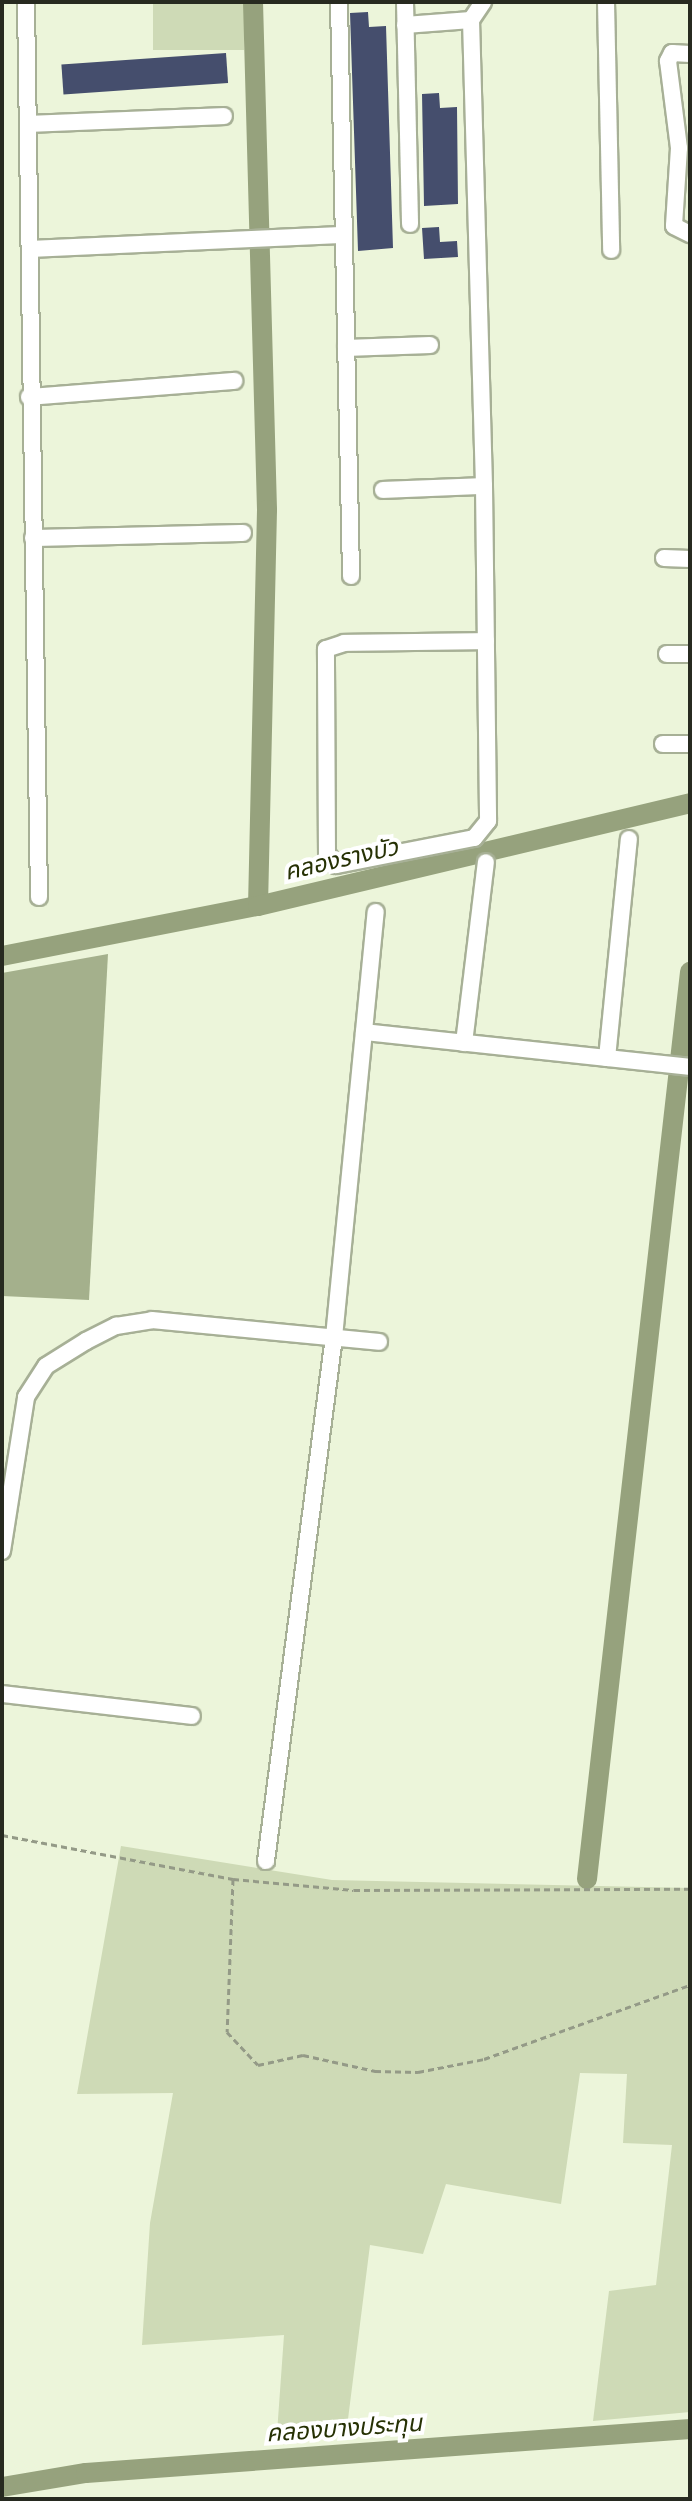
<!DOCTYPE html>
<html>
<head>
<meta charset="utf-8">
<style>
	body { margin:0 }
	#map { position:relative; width:692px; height:2501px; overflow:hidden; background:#ecf5da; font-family:Cabin,"Noto Sans Thai",sans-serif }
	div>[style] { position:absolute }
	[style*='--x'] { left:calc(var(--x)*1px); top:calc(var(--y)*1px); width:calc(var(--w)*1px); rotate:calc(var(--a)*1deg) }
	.green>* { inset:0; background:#cedab6; transform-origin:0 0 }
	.forest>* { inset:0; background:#a4b08c }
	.canal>* { height:20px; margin:-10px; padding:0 10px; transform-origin:10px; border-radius:10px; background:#96a27d }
	.building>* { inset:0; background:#454e6d; transform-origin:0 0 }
	.path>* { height:3px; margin-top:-1.5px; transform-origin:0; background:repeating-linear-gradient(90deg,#949a87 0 6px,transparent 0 10px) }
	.roads { filter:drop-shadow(2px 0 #a7b096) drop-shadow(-2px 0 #a7b096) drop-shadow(0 2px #a7b096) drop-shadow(0 -2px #a7b096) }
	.minor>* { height:16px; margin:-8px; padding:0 8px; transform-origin:8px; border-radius:8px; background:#fff }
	span { translate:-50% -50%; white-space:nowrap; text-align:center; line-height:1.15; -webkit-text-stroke:8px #fff; paint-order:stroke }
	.water-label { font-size:24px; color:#263104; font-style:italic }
	.frame { position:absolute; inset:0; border:4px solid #272a20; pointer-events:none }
</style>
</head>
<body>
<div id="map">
	<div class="green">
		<div style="left:153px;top:2px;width:91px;height:48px"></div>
		<div style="clip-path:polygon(121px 1846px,332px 1880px,690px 1888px,690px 2412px,593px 2421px,609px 2291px,656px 2285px,672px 2145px,623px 2143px,627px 2074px,580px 2073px,561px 2204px,446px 2184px,423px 2254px,370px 2245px,346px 2435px,277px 2433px,284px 2335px,142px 2345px,150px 2223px,173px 2093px,77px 2094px)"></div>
	</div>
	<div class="forest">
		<div style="clip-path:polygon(108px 954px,89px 1300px,2px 1296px,2px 973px)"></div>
	</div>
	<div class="canal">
		<div style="--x:253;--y:2;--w:508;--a:88.42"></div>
		<div style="--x:267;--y:510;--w:396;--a:91.3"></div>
		<div style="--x:2;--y:956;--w:261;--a:-11.1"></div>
		<div style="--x:258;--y:906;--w:444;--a:-13.4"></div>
		<div style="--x:587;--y:1879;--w:913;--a:-83.52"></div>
		<div style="--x:2;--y:2487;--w:85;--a:-9.5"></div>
		<div style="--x:86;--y:2473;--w:606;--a:-4.17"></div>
	</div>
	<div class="building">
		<div style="clip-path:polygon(368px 12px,369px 27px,386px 26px,393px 248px,358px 251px,350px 13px)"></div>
		<div style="left:226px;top:53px;width:30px;height:165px;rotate:86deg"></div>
		<div style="clip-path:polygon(439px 93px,440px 108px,457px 107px,458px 204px,424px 206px,422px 94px)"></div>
		<div style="clip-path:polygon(439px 227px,440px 242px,457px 241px,458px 257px,424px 259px,422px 228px)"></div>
	</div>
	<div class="path">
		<div style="--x:2;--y:1835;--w:235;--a:10.8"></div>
		<div style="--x:233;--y:1879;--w:121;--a:5.2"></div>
		<div style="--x:354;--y:1890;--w:336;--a:-0.2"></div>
		<div style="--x:233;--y:1879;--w:153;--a:92.2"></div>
		<div style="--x:227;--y:2032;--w:45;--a:46.8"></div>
		<div style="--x:258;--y:2065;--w:46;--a:-12.5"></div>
		<div style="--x:303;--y:2055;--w:74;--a:12.5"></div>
		<div style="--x:375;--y:2071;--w:43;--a:1.3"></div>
		<div style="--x:418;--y:2072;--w:67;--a:-11.1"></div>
		<div style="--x:484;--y:2059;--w:219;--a:-19.8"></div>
	</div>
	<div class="roads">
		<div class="minor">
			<div style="--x:26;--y:2;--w:895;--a:89.17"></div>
			<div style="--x:339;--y:2;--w:574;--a:88.8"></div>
			<div style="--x:405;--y:2;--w:222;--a:88.7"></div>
			<div style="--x:606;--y:2;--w:248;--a:88.8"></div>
			<div style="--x:471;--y:20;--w:466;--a:88.4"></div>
			<div style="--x:484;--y:486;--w:335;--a:89.3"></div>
			<div style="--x:488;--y:821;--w:22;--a:129"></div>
			<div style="--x:474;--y:838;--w:141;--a:168.9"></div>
			<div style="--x:336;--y:865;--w:14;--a:-129"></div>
			<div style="--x:327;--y:854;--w:205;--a:-90.3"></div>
			<div style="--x:326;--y:649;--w:19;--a:-18"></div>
			<div style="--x:344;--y:643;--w:142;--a:-0.8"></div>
			<div style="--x:405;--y:25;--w:66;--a:-4.3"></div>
			<div style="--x:471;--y:20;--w:22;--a:-56"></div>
			<div style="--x:690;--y:54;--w:18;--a:-177"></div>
			<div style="--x:672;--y:53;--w:9;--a:117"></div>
			<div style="--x:668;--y:61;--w:88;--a:82.8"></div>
			<div style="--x:679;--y:148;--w:78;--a:93.7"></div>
			<div style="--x:674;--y:226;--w:18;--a:27"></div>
			<div style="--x:29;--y:124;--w:195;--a:-2.3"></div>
			<div style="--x:32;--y:249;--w:312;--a:-2.6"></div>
			<div style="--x:346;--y:348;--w:84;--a:-2"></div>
			<div style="--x:29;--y:397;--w:206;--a:-4.5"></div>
			<div style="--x:383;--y:490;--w:101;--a:-2.3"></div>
			<div style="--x:33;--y:538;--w:210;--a:-1.4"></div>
			<div style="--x:664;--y:558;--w:26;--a:2"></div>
			<div style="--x:667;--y:654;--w:23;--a:0"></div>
			<div style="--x:663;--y:744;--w:27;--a:0"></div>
			<div style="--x:364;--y:1032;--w:328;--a:6.1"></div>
			<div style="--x:464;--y:1043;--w:182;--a:-83.1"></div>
			<div style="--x:607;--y:1058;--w:220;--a:-84.3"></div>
			<div style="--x:2;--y:1551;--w:156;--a:-81.1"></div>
			<div style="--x:26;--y:1397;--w:37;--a:-57"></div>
			<div style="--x:46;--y:1366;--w:47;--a:-32"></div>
			<div style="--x:86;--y:1341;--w:34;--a:-27"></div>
			<div style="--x:116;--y:1326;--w:36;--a:-9"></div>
			<div style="--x:152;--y:1320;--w:228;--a:5.5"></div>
			<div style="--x:2;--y:1694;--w:191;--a:6.6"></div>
			<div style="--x:266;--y:1861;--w:528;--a:-82.61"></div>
			<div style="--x:334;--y:1337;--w:427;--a:-84.4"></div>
		</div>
	</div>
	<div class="water-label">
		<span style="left:341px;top:859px;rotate:-13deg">คลองรางบัว</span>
		<span style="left:344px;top:2428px;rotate:-4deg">คลองบางประทุน</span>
	</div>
	<div class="frame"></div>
</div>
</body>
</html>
